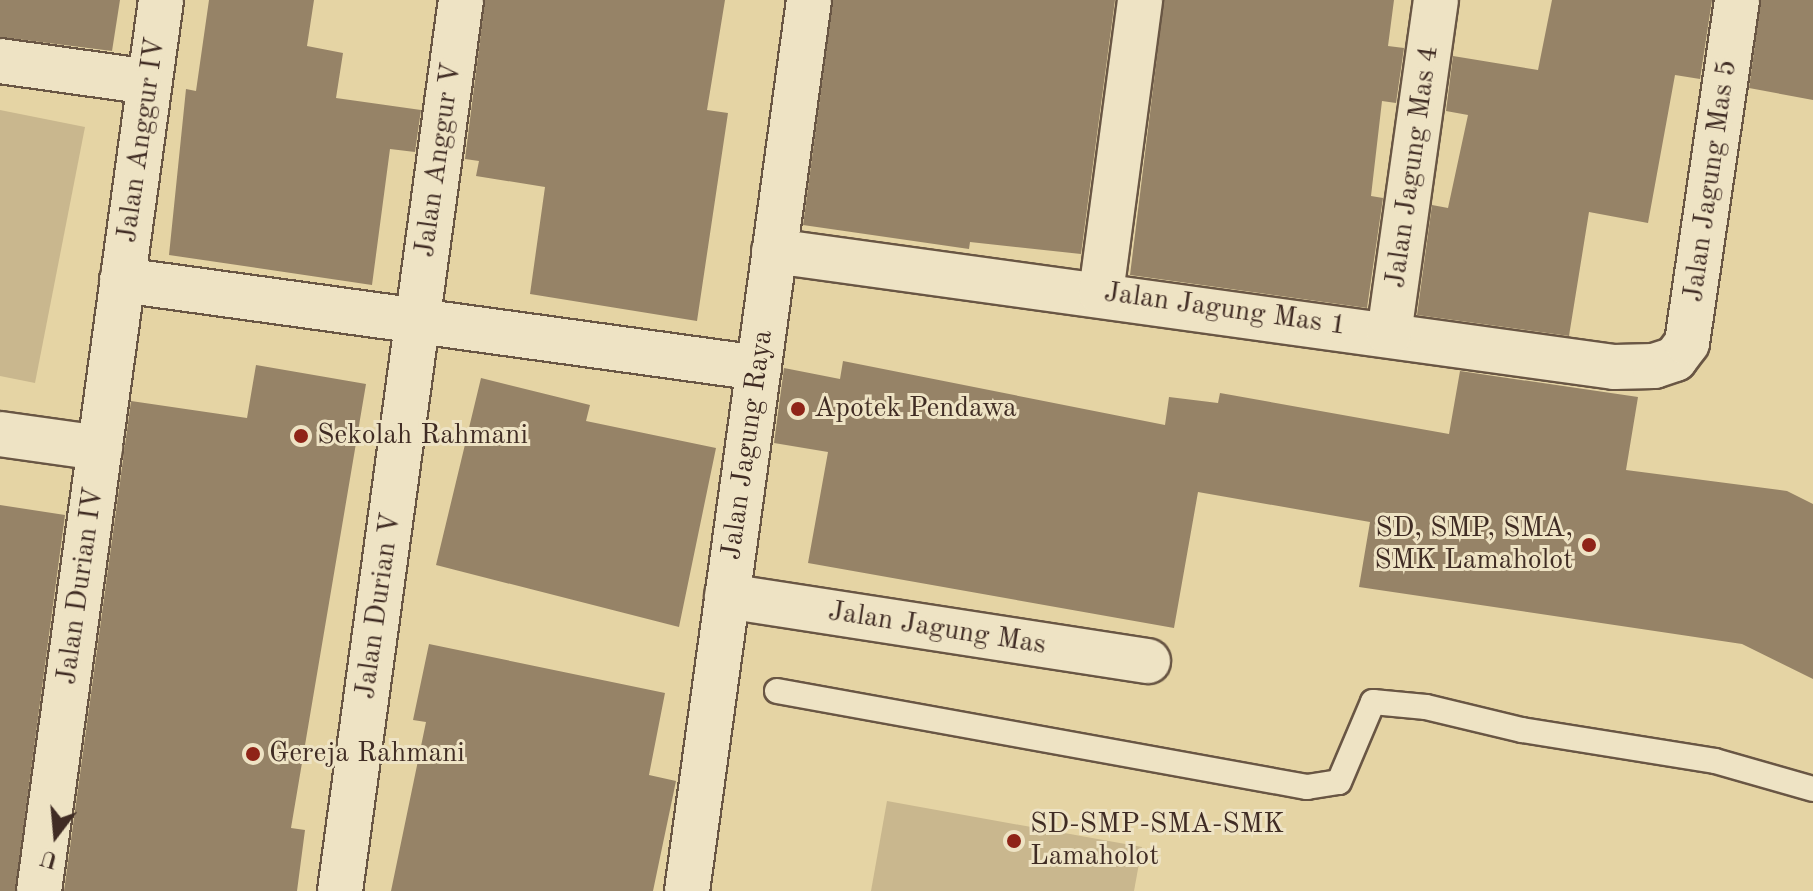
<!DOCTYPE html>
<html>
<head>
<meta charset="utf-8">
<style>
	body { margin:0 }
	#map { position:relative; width:1813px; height:891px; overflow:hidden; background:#e5d4a4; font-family:"Old Standard TT",serif }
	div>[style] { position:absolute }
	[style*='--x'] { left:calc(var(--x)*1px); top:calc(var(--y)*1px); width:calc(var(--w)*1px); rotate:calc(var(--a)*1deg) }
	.green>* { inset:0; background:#c9b78e }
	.building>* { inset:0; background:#968367 }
	.roads { filter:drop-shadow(2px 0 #695644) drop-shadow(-2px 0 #695644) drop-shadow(0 2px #695644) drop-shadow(0 -2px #695644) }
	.service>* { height:24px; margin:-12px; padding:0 12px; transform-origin:12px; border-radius:12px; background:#eee3c4 }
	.minor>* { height:44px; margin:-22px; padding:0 22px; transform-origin:22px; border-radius:22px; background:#eee3c4 }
	.tertiary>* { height:44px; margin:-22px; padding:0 22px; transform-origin:22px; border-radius:22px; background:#eee3c4 }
	.dots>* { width:22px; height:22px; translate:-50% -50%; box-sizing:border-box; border:4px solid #eee3c4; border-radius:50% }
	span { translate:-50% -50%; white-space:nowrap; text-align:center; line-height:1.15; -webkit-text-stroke:6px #eee3c4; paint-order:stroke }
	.street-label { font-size:28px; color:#402c24 }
	.poi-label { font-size:28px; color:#402c24 }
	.left { translate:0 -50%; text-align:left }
	.right { translate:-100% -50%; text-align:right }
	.north { position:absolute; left:16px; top:795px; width:80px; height:80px; -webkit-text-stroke:6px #eee3c4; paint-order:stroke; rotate:196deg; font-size:22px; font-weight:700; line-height:32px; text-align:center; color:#402c24 }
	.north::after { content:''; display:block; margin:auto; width:28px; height:36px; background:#402c24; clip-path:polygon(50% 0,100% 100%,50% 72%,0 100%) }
</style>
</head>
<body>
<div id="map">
	<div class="green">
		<div style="clip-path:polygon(0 110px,85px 127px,35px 383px,0 376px)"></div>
		<div style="clip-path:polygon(887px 801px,1142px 847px,1134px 891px,871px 891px)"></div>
	</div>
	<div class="building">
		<div style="clip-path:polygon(0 0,120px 0,112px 51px,0 37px)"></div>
		<div style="clip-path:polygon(209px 0,314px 0,307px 46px,343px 53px,336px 98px,421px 110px,415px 152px,390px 149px,372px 285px,169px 255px,186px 89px,196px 91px)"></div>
		<div style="clip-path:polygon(485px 0,725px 0,707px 110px,728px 113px,697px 321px,530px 294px,545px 187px,476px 176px,479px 161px,465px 159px)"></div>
		<div style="clip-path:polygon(833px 0,1115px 0,1081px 254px,970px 242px,969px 249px,803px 225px)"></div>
		<div style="clip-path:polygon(1164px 0,1394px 0,1388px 46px,1404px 48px,1396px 103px,1382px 101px,1371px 196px,1383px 198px,1367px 308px,1130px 275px)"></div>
		<div style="clip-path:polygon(1552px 0,1712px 0,1700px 79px,1675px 75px,1648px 223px,1589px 212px,1569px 336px,1417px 315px,1432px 205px,1448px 208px,1468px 115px,1446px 111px,1453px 56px,1538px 70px)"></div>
		<div style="clip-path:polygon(1761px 0,1813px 0,1813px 100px,1749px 88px)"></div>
		<div style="clip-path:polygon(843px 361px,1165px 425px,1169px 397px,1218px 403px,1220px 393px,1449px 434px,1460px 371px,1638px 397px,1626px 470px,1787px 491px,1813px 504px,1813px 679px,1742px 644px,1359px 587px,1370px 522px,1198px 492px,1174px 628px,808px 563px,828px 452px,774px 443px,784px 368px,840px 379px)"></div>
		<div style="clip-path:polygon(256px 365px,366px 384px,291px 828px,305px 830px,297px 891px,64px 891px,131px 401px,247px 418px)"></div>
		<div style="clip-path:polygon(481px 378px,590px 405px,586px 421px,716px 448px,679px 627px,436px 565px)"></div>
		<div style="clip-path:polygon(0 505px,65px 515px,15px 891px,0 891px)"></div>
		<div style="clip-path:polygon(429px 644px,665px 693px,649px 775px,676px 781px,653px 891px,391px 891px,426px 722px,413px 720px)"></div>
	</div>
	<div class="roads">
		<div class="service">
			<div style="--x:777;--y:691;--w:539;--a:10.27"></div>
			<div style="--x:1307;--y:787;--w:32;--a:-9"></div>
			<div style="--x:1339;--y:782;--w:87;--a:-67"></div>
			<div style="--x:1373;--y:702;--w:53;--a:5.4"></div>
			<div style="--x:1426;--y:707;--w:99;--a:13.5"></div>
			<div style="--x:1522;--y:730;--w:195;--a:9.1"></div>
			<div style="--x:1715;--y:761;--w:102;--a:15.9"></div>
		</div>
		<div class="minor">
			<div style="--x:0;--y:61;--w:151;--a:8"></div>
			<div style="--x:774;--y:251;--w:848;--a:7.86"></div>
			<div style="--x:1614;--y:367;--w:40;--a:-1.4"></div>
			<div style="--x:1654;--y:366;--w:22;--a:-18"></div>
			<div style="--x:1675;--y:359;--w:20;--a:-53"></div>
			<div style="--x:1687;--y:343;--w:347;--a:-81.7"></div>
			<div style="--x:122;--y:280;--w:643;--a:7.87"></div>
			<div style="--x:1101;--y:293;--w:296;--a:-82.4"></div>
			<div style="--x:1389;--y:334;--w:337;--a:-82"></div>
			<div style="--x:0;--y:434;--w:101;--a:8"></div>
			<div style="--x:727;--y:596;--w:426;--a:8.8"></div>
			<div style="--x:39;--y:891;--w:899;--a:-82.2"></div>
			<div style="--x:340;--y:891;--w:899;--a:-82.27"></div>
		</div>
		<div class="tertiary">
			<div style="--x:687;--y:891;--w:899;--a:-82.2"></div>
		</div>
	</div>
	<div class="dots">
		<div style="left:798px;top:409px;background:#8f2418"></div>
		<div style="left:301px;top:436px;background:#8f2418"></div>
		<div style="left:1589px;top:545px;background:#8f2418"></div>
		<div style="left:253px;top:754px;background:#8f2418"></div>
		<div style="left:1014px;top:841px;background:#8f2418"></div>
	</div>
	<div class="street-label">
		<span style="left:142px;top:140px;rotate:-82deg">Jalan Anggur IV</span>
		<span style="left:439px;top:160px;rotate:-82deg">Jalan Anggur V</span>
		<span style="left:1413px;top:167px;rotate:-82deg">Jalan Jagung Mas 4</span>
		<span style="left:1711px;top:181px;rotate:-82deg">Jalan Jagung Mas 5</span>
		<span style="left:1225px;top:310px;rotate:8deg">Jalan Jagung Mas 1</span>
		<span style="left:748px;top:445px;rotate:-82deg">Jalan Jagung Raya</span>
		<span style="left:81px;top:586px;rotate:-82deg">Jalan Durian IV</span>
		<span style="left:379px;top:606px;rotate:-82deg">Jalan Durian V</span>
		<span style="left:937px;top:629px;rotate:9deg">Jalan Jagung Mas</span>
	</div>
	<div class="poi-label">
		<span class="left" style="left:814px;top:409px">Apotek Pendawa</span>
		<span class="left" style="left:317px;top:436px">Sekolah Rahmani</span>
		<span class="right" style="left:1573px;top:545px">SD, SMP, SMA,<br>SMK Lamaholot</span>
		<span class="left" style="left:269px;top:754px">Gereja Rahmani</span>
		<span class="left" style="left:1030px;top:841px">SD-SMP-SMA-SMK<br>Lamaholot</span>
	</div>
	<div class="north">U</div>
</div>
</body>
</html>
